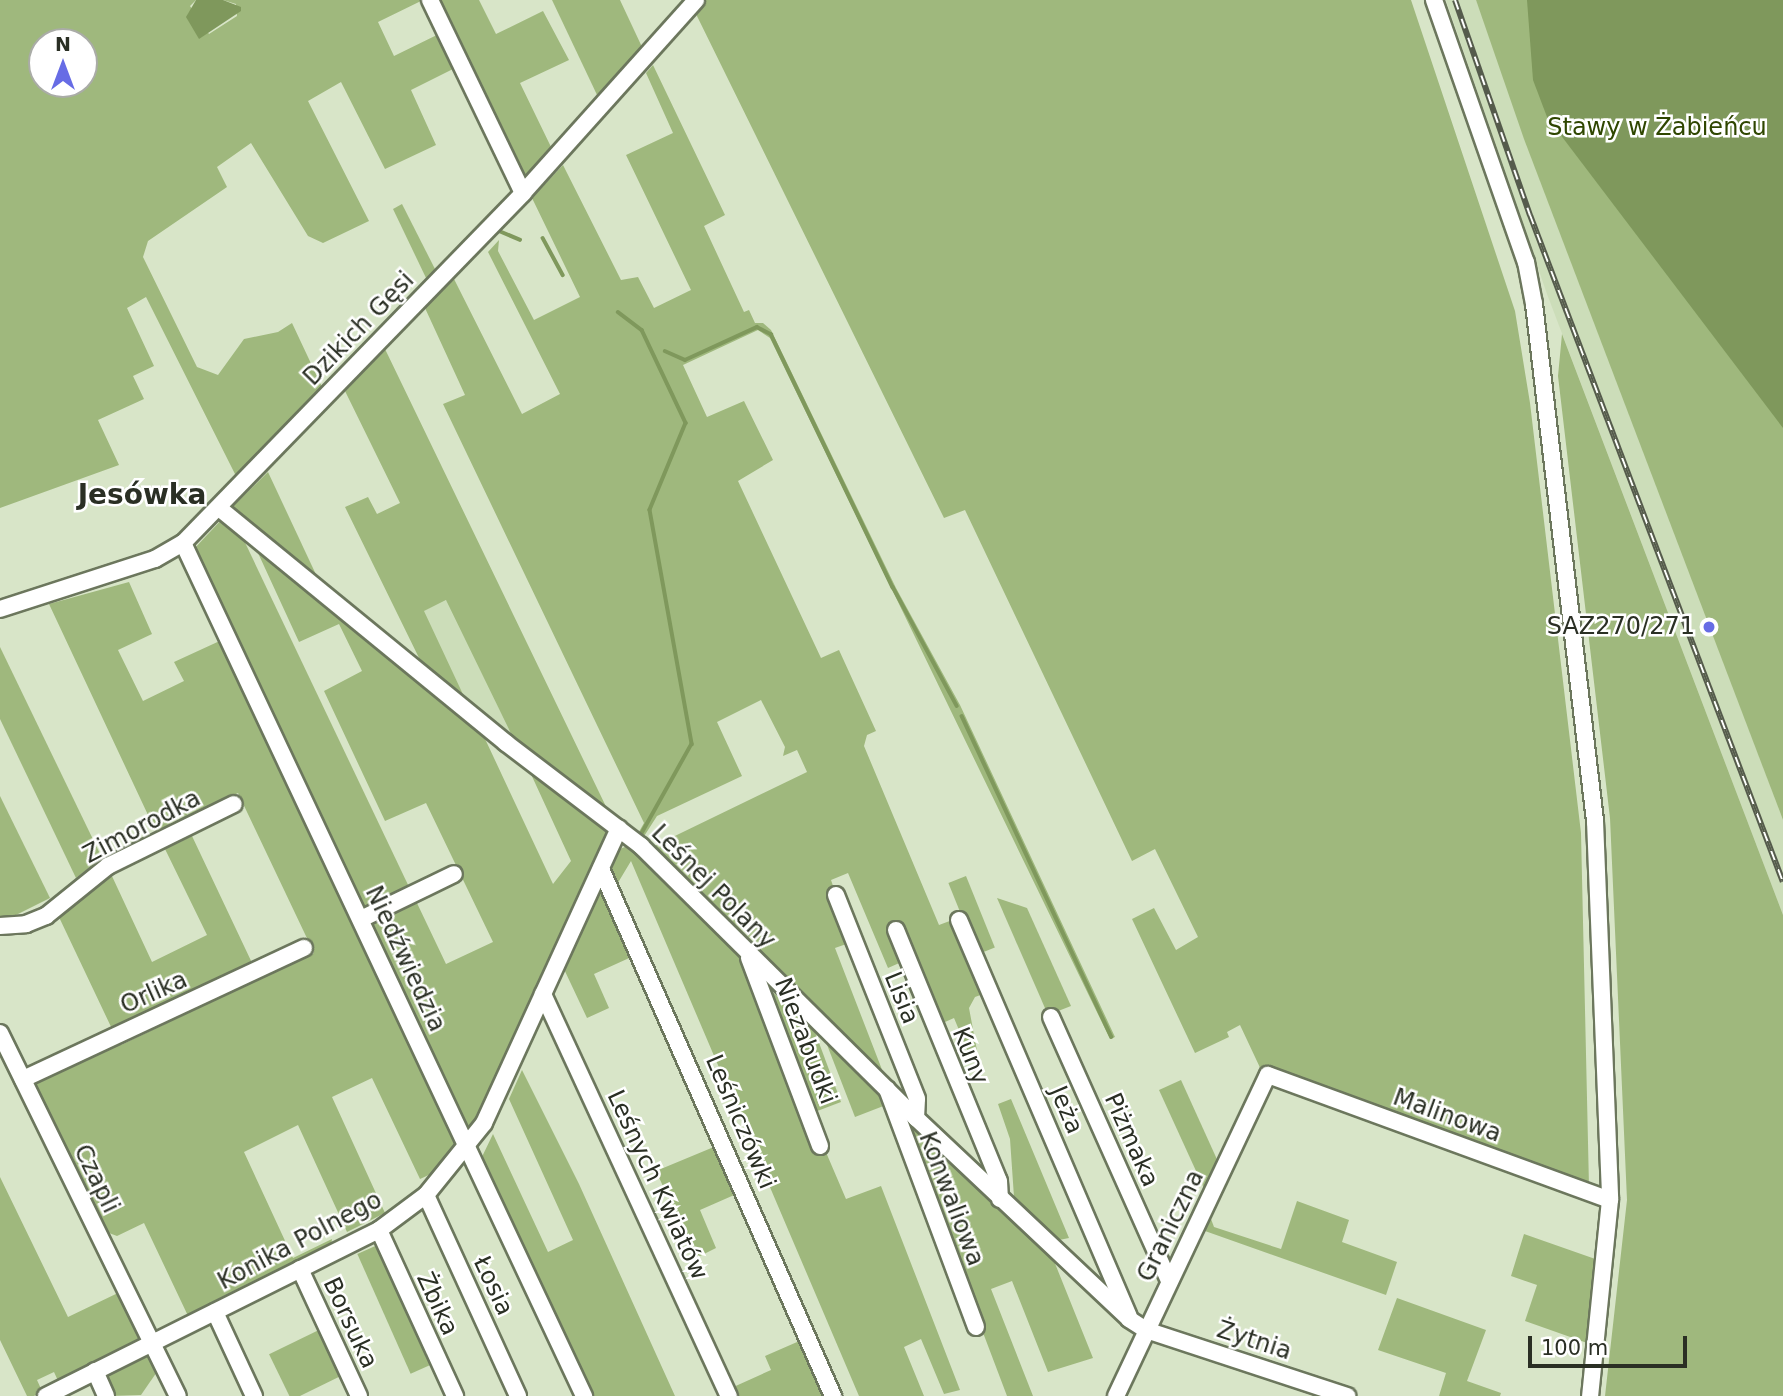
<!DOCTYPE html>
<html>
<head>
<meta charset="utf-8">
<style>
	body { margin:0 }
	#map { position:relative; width:1783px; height:1396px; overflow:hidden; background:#d8e5c8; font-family:"DejaVu Sans",sans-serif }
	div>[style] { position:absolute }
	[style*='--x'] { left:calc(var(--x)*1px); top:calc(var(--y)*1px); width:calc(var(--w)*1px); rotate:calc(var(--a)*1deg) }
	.built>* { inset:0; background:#ccddb9 }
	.green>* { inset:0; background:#9fb87d; transform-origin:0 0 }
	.water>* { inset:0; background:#7f985c }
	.stream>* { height:3.5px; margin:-1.75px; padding:0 1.75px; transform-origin:1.75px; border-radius:1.75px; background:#7f985c }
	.roads { filter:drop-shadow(2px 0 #6c775d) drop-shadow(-2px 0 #6c775d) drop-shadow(0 2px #6c775d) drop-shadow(0 -2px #6c775d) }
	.minor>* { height:16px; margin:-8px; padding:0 8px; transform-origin:8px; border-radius:8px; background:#fff }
	.rail>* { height:6px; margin-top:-3px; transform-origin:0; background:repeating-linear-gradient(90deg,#fff 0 10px,#555b4c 0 20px); box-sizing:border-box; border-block:2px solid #555b4c }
	.dots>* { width:19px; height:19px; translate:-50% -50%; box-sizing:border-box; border:4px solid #fff; border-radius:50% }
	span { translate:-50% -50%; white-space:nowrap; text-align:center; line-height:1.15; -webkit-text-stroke:5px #fff; paint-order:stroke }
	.park-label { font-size:24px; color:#2f4600 }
	.street-label { font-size:24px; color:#2a2f24 }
	.poi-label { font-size:24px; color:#2a2f24 }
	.right { translate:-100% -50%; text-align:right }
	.quarter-label { font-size:28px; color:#2a2f24; font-weight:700 }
	.north { position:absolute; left:28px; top:28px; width:70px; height:70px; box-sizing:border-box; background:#fff; border:2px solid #aaaca7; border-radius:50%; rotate:0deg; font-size:19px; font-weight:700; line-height:28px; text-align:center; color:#2a2f24 }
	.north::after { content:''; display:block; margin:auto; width:24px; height:32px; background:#676ce5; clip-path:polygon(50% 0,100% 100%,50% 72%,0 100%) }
	.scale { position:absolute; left:1528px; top:1336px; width:159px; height:32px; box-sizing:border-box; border:4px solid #2a2f24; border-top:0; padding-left:9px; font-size:21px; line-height:24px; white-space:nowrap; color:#2a2f24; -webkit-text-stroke:5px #fff; paint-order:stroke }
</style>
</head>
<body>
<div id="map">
	<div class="built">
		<div style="clip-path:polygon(1446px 0,1476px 0,1783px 820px,1783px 915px,1547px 294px)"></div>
		<div style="clip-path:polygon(447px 600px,517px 746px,468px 705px,423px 611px)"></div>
	</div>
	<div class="green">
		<div style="clip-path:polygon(evenodd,0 0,196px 0,190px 6px,209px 34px,237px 16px,236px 4px,223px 0,423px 0,378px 22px,394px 56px,443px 32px,459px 66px,411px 90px,436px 145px,385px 169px,341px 82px,308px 101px,369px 221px,323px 243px,308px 236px,251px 143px,217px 167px,227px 187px,148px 241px,143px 257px,197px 367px,218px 375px,244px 339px,278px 332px,292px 323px,323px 389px,236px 476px,146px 297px,127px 308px,154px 366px,133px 376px,144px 399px,98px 420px,119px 465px,0 508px,0 0,42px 42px,84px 42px,84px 84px,42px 84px,42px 42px)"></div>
		<div style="clip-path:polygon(435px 0,479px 0,496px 34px,543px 11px,569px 60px,520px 83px,552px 149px,522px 179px)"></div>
		<div style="clip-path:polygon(552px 0,620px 0,642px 47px,598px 97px)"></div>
		<div style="clip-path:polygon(704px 0,1411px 0,1515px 311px,1530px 403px,1581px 833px,1589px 1186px,1273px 1068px,1263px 1074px,1240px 1025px,1227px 1032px,1229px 1037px,1195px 1053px,1132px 919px,1154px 908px,1176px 950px,1198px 937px,1155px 849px,1132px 861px,965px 510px,944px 518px,695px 12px)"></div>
		<div style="clip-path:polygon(1476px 0,1783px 0,1783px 820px,1524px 139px)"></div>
		<div style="clip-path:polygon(653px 65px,725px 215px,704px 226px,744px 312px,749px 310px,755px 323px,763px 323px,771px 330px,896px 588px,960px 705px,1115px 1037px,1110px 1039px,770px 338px,758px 330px,683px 365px,707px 417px,744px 401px,773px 460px,738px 481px,821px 658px,839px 650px,876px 731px,867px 735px,864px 746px,939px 925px,955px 919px,986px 993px,975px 997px,969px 1008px,978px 1056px,971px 1059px,954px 1018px,936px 1026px,906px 960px,888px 968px,848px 873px,831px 880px,852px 942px,835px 948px,886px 1080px,648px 849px,807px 772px,797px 750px,783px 756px,785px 747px,761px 700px,717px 722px,742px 776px,657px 816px,641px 841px,636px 837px,644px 823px,443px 404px,465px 395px,425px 308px,454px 279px,522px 414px,560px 394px,488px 252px,499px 240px,498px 251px,534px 320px,580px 297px,532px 198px,563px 165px,621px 280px,638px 277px,654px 308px,691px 290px,626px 155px,673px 133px,646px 73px)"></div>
		<div style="clip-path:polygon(402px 204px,436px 271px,427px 280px,393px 209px)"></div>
		<div style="clip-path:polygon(1562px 334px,1783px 915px,1783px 1396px,1605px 1396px,1627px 1200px,1610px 818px,1558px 376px)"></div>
		<div style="clip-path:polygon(385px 349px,612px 819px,517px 746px,446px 600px,424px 611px,468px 705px,422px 664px,345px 507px,368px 497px,377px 514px,400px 503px,345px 391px)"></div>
		<div style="clip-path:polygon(268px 472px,319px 581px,229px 510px)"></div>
		<div style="clip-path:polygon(224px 517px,240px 532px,410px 889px,367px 909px,363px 909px,193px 550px)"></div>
		<div style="clip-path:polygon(253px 542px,479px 726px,553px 884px,571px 861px,530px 772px,608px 827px,610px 835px,595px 871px,583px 886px,483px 1111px,466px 1134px,367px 925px,416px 901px,446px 964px,493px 942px,426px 803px,385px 821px,324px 691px,362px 671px,339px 624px,299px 642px)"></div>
		<div style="clip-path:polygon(129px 582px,152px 634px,118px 650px,143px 701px,184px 681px,174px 662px,224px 639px,464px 1145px,444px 1168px,420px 1179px,372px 1078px,332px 1097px,385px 1213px,347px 1232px,298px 1125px,244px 1152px,293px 1258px,332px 1239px,331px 1246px,189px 1318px,144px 1223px,117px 1236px,109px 1233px,33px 1080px,117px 1039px,121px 1045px,314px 953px,238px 793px,156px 832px,49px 604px)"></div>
		<div style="clip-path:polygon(0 647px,102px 858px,76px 878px,0 719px)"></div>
		<div style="clip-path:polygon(0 796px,50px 898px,0 923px)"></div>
		<div style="clip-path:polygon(192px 836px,253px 965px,113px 1031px,58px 915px,111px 874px,152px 962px,207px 935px,165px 849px)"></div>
		<div style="clip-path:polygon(632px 844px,742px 956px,846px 1199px,881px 1186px,960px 1390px,944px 1394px,921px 1339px,904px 1347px,924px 1396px,859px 1396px,631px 861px,616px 886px,608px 871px,613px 852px)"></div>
		<div style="left:966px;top:876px;width:77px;height:19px;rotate:68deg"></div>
		<div style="clip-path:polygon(601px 881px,638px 954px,594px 974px,609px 1008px,587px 1018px,563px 967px)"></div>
		<div style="clip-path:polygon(997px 898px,1027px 908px,1071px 1006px,1048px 1015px)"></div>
		<div style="clip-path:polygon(760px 980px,815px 1032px,841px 1102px,812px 1113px)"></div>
		<div style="clip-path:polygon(824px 1037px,878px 1083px,886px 1105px,855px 1117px)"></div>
		<div style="clip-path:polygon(522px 1070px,579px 1184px,675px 1396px,588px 1396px,479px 1163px,493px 1134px,548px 1252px,573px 1240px,509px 1099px)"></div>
		<div style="clip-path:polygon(1181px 1080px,1220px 1166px,1207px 1195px,1159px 1090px)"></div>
		<div style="clip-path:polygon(1011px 1099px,1069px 1238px,1054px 1241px,1014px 1197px,1010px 1139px,998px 1104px)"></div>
		<div style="clip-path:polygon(896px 1103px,1050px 1251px,1093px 1358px,1048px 1372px,1012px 1281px,991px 1289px,1033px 1396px,1007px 1396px)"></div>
		<div style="clip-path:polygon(721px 1144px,741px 1192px,700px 1210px,716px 1248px,696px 1258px,656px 1171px)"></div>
		<div style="clip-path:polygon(0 1177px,68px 1317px,120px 1292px,143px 1335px,141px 1342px,59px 1383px,54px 1372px,37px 1380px,42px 1391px,34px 1396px,27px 1396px,0 1340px)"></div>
		<div style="clip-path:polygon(1297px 1201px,1349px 1220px,1342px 1242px,1397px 1262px,1386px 1295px,1205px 1231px,1211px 1219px,1214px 1227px,1281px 1249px)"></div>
		<div style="clip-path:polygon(1524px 1234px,1601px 1261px,1590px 1344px,1525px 1321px,1537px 1285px,1511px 1276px)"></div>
		<div style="left:382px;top:1243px;width:131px;height:27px;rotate:66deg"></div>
		<div style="clip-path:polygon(1397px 1298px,1486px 1330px,1467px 1381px,1501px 1393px,1500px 1396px,1439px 1396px,1446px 1373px,1378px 1350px)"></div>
		<div style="left:323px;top:1328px;width:51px;height:60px;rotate:64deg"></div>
		<div style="clip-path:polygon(804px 1339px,829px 1396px,732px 1396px,729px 1389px,771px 1370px,765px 1356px)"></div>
		<div style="clip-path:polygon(149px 1351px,161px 1366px,141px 1395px,109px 1396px,103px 1380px,106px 1371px)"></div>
	</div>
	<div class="water">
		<div style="clip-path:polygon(196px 0,223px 0,241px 7px,241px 11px,199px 39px,186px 17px)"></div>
		<div style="clip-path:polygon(1527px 0,1783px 0,1783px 428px,1547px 117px,1533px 80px)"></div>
	</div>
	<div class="stream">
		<div style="--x:497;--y:230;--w:25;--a:23"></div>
		<div style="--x:543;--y:238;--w:42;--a:61.6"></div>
		<div style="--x:618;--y:312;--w:30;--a:37"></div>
		<div style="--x:642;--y:330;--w:103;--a:64.7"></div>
		<div style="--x:686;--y:423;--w:94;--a:112.5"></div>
		<div style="--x:650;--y:510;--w:238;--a:79.8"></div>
		<div style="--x:692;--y:744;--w:107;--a:119.2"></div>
		<div style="--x:665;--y:351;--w:22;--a:24"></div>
		<div style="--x:685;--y:360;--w:79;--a:-24.6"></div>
		<div style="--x:757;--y:327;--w:16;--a:27"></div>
		<div style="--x:771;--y:334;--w:281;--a:64.3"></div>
		<div style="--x:893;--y:587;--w:135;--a:61.7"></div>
		<div style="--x:962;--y:716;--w:354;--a:65"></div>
	</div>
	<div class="roads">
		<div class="minor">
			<div style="--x:430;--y:0;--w:214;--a:64.3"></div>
			<div style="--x:1434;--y:0;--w:278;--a:70.7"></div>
			<div style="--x:1526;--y:262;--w:43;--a:79.2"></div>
			<div style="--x:1534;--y:304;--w:521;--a:83.27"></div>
			<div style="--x:1595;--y:821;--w:379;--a:87.7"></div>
			<div style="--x:1610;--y:1200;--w:197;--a:95.8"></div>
			<div style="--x:219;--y:508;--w:371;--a:39.3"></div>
			<div style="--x:506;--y:743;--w:170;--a:37.3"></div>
			<div style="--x:641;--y:846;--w:387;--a:44.7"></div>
			<div style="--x:916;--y:1118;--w:293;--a:43.3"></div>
			<div style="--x:1129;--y:1319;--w:20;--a:33"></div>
			<div style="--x:1146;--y:1330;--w:212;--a:18.2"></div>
			<div style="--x:183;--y:543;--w:943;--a:64.82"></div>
			<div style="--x:0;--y:609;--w:163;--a:-17.9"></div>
			<div style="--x:155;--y:559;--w:32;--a:-30"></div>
			<div style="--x:183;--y:543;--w:488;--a:-45.8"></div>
			<div style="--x:523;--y:193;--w:259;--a:-48.1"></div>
			<div style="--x:601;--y:869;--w:576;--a:66.24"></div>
			<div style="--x:836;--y:895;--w:219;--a:68.3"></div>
			<div style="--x:917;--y:1099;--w:19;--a:93"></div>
			<div style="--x:361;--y:919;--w:103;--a:-25.8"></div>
			<div style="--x:959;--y:920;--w:431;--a:66.8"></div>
			<div style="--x:0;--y:926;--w:26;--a:-4"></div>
			<div style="--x:26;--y:924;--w:22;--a:-22"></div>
			<div style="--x:46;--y:916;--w:80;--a:-38.9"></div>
			<div style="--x:108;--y:866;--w:140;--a:-26.2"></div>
			<div style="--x:896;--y:930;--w:271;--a:67.7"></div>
			<div style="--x:999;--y:1181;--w:18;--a:87"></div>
			<div style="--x:749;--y:958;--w:201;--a:69.3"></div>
			<div style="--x:543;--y:994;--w:443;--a:65.2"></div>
			<div style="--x:1051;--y:1017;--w:289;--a:65.9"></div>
			<div style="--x:0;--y:1033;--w:404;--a:63.9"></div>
			<div style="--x:23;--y:1079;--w:310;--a:-25"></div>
			<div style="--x:887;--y:1089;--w:254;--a:69.5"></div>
			<div style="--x:426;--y:1195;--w:221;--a:65.4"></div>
			<div style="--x:379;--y:1230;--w:183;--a:65.4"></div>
			<div style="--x:300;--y:1269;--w:140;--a:65.1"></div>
			<div style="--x:215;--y:1312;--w:93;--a:65.1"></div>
			<div style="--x:95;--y:1371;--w:27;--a:66"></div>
			<div style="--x:46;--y:1396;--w:372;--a:-26.5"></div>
			<div style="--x:379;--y:1230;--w:59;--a:-36.7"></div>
			<div style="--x:426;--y:1195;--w:92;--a:-51.1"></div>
			<div style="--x:484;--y:1123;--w:324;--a:-65.4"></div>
			<div style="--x:1116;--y:1396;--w:355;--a:-64.7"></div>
			<div style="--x:1268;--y:1075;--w:364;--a:20.1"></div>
		</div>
	</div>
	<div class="rail">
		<div style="--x:1455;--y:0;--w:228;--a:70.8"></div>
		<div style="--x:1530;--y:215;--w:713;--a:69.23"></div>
	</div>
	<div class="dots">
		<div style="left:1709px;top:627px;background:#676ce5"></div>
	</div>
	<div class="park-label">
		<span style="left:1657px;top:128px">Stawy w Żabieńcu</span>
	</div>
	<div class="street-label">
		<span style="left:359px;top:329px;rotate:-46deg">Dzikich Gęsi</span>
		<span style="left:142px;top:827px;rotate:-28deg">Zimorodka</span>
		<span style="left:713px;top:887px;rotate:45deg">Leśnej Polany</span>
		<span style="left:405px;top:959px;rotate:65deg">Niedźwiedzia</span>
		<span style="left:154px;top:993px;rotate:-24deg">Orlika</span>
		<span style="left:901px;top:998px;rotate:68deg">Lisia</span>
		<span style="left:805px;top:1041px;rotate:69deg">Niezabudki</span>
		<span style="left:970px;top:1056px;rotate:68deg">Kuny</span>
		<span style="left:1066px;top:1110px;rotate:67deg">Jeża</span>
		<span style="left:1447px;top:1116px;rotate:20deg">Malinowa</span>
		<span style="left:740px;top:1122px;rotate:67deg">Leśniczówki</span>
		<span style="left:1131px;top:1140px;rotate:66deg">Piżmaka</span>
		<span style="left:96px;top:1179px;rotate:64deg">Czapli</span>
		<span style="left:657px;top:1185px;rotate:65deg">Leśnych Kwiatów</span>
		<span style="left:951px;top:1199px;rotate:69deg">Konwaliowa</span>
		<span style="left:1171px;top:1226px;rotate:-64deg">Graniczna</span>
		<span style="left:300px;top:1241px;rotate:-28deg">Konika Polnego</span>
		<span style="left:493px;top:1286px;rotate:65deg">Łosia</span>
		<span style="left:437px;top:1304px;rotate:65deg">Żbika</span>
		<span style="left:350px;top:1323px;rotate:65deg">Borsuka</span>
		<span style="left:1254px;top:1341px;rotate:18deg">Żytnia</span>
	</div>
	<div class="poi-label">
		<span class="right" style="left:1695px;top:627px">SAZ270/271</span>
	</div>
	<div class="quarter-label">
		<span style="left:142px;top:495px">Jesówka</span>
	</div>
	<div class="north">N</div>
	<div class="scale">100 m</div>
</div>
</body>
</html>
